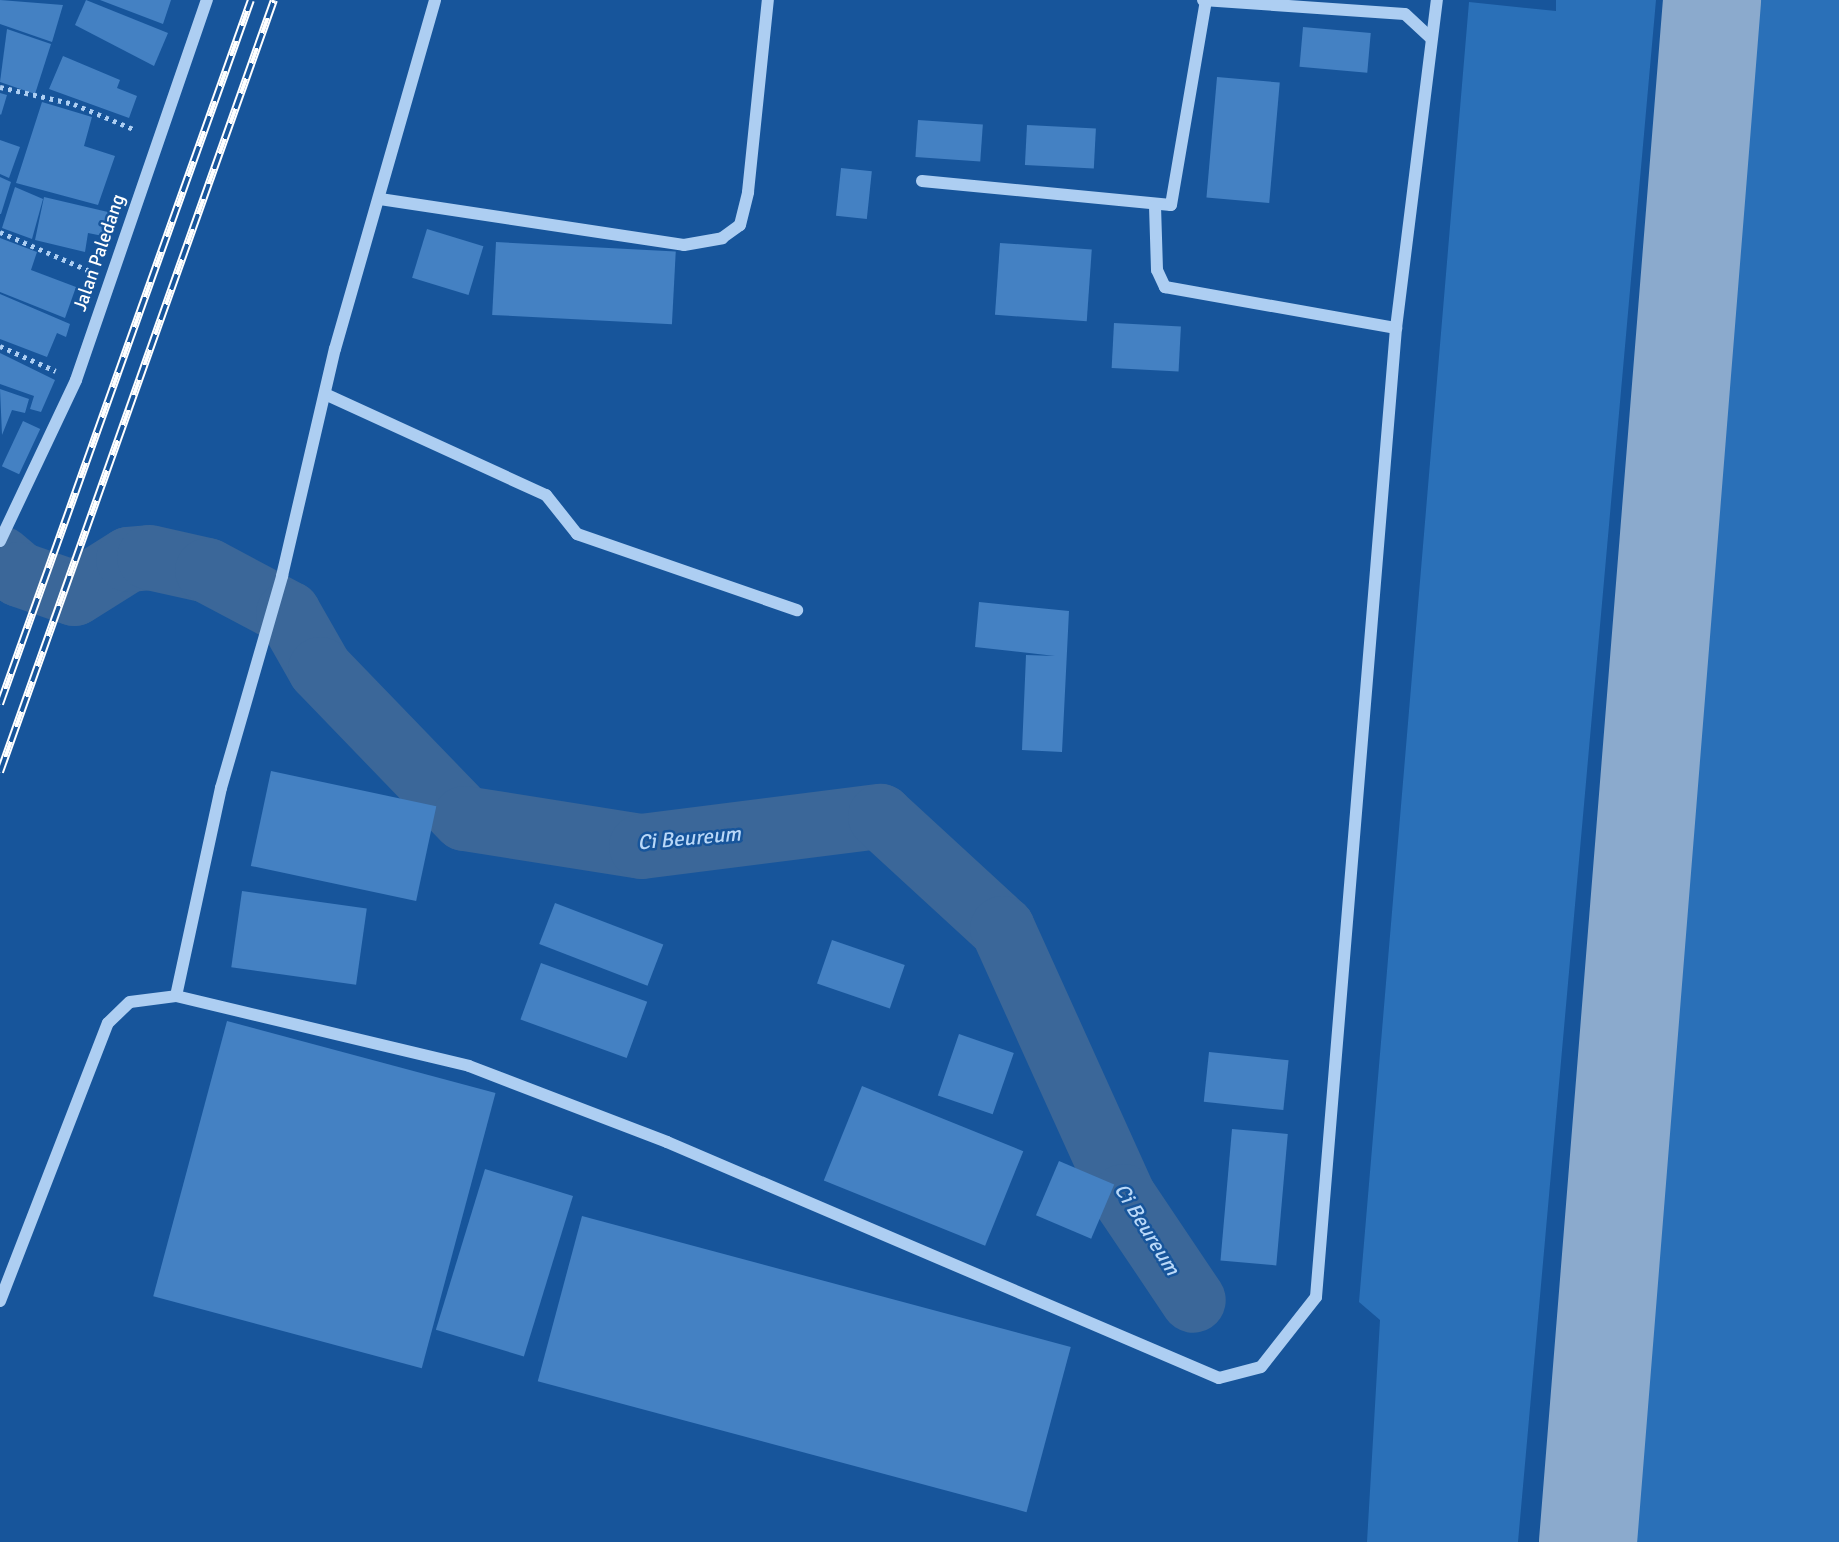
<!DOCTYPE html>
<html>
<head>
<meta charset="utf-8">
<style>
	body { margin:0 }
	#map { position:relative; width:1839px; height:1542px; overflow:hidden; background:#17559b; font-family:Signika,sans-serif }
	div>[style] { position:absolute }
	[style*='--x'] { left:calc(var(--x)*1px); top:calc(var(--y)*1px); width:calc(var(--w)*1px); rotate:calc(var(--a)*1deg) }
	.green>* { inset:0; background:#2a70b8 }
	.river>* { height:65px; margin:-32.5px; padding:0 32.5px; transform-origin:32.5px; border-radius:32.5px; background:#3b6799 }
	.taxiway>* { height:98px; margin:-49px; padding:0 49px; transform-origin:49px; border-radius:49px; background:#8baacd }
	.building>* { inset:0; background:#4481c3; transform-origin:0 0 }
	.path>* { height:4.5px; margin-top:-2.25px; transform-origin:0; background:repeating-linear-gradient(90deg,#adcef2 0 3.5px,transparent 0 8.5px) }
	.minor>* { height:12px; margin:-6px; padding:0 6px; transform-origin:6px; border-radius:6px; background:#adcef2 }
	.rail>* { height:8px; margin-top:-4px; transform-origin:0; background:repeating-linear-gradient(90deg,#17559b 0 16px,#fff 0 32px); box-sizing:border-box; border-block:2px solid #fff }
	span { translate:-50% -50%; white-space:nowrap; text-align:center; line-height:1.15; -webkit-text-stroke:5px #17559b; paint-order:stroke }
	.street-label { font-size:19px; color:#fff }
	.water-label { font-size:21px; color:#b9d8f8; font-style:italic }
</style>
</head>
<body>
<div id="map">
	<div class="green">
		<div style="clip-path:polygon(1556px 0,1656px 0,1518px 1542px,1367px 1542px,1380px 1320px,1359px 1302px,1469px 2px,1556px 11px)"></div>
		<div style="clip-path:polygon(1754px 0,1839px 0,1839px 1542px,1621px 1542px)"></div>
	</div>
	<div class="river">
		<div style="--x:0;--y:558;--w:25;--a:40"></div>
		<div style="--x:19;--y:574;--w:58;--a:19.1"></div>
		<div style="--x:74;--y:593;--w:64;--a:-32.2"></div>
		<div style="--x:128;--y:559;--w:21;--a:-5"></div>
		<div style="--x:149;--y:557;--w:59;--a:12.6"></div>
		<div style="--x:207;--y:570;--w:92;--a:28"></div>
		<div style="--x:288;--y:613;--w:64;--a:60.3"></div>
		<div style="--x:320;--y:669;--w:207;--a:46"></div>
		<div style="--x:464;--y:818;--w:179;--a:9"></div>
		<div style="--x:641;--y:846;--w:241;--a:-7.2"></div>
		<div style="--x:880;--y:816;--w:166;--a:42.6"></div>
		<div style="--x:1002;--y:928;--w:294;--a:65.7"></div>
		<div style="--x:1123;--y:1196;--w:125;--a:56.1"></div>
	</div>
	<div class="taxiway">
		<div style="--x:1588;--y:1542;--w:1547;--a:-85.4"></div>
	</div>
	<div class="building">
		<div style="clip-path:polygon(0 0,63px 5px,52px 42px,0 24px)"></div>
		<div style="clip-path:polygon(86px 0,168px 33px,154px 66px,75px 25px)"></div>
		<div style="clip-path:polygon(100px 0,171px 0,163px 24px)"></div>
		<div style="left:1303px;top:27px;width:68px;height:40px;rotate:5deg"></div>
		<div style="clip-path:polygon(7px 29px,51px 44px,35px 94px,0 82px)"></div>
		<div style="clip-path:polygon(63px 56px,120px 80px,117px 88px,137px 96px,129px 118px,49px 89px)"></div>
		<div style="left:1217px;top:77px;width:63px;height:121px;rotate:5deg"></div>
		<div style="clip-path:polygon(0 93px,7px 95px,1px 115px,0 114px)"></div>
		<div style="clip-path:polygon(42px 102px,92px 117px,84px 146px,115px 156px,98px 205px,16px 183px)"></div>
		<div style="left:918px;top:120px;width:65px;height:37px;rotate:4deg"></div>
		<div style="left:1027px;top:125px;width:69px;height:40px;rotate:3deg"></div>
		<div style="clip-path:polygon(0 140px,20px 147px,9px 178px,0 174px)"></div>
		<div style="left:841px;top:168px;width:31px;height:48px;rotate:6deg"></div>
		<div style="clip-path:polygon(0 177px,11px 182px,1px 214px,0 214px)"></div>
		<div style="clip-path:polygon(15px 187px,43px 199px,32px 239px,2px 228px)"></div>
		<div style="clip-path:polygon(44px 197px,108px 212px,103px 236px,88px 233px,85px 252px,35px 240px)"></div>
		<div style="left:427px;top:229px;width:59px;height:51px;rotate:17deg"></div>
		<div style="clip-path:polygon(0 238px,37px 252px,31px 270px,76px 287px,65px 318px,0 292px)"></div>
		<div style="left:496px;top:242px;width:180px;height:73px;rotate:3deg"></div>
		<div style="left:1000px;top:243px;width:92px;height:72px;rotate:4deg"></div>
		<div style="clip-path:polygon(0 294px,70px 324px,66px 337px,57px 333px,47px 357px,0 339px)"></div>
		<div style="left:1114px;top:323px;width:67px;height:45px;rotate:3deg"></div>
		<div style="clip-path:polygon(0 353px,55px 380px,41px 412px,30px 409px,34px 396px,0 384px)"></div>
		<div style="clip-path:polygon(0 389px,29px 399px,25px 413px,12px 410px,2px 435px)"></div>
		<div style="left:23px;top:421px;width:19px;height:50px;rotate:25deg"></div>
		<div style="clip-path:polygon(979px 602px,1069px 611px,1062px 752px,1022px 750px,1026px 655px,1055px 656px,975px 647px)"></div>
		<div style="left:271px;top:771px;width:169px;height:97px;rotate:12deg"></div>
		<div style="left:242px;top:891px;width:126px;height:77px;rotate:8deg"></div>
		<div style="left:555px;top:903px;width:116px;height:44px;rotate:21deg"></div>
		<div style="left:832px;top:940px;width:77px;height:46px;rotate:19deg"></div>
		<div style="left:541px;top:963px;width:113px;height:60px;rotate:20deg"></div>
		<div style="left:227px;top:1021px;width:278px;height:285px;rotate:15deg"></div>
		<div style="left:959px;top:1034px;width:58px;height:65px;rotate:19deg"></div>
		<div style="left:1209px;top:1052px;width:80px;height:50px;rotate:6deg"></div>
		<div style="left:862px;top:1086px;width:174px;height:102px;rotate:22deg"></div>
		<div style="left:1232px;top:1129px;width:56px;height:132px;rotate:5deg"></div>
		<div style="left:1059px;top:1161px;width:60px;height:59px;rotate:23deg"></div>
		<div style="left:485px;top:1169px;width:92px;height:168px;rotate:17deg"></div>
		<div style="left:582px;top:1216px;width:506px;height:171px;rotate:15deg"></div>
	</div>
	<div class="path">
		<div style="--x:0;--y:87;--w:76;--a:12.9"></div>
		<div style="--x:74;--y:104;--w:67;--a:22.8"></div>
		<div style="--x:0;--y:232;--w:96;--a:23.4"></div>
		<div style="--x:0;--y:346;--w:61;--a:24.1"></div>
	</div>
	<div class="minor">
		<div style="--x:1203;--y:0;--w:202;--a:4"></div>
		<div style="--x:1405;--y:14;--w:34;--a:43"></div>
		<div style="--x:922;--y:181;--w:250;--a:5.5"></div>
		<div style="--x:1171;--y:205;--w:208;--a:-80.3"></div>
		<div style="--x:380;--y:199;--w:307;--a:8.6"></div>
		<div style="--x:684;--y:245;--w:39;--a:-10"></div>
		<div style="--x:722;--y:238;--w:22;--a:-36"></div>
		<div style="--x:740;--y:225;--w:34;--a:-76"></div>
		<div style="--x:748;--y:192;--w:193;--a:-84.1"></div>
		<div style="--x:1155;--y:206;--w:64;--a:88.2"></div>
		<div style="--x:1157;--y:270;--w:19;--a:65"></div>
		<div style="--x:1165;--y:287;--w:235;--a:10.1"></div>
		<div style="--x:325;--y:394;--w:243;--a:24.6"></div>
		<div style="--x:546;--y:495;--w:50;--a:51.5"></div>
		<div style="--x:577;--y:534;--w:233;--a:19.1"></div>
		<div style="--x:0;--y:541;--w:178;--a:-64.7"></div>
		<div style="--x:76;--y:380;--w:402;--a:-71"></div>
		<div style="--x:176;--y:996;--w:301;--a:13.4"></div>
		<div style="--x:469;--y:1066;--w:212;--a:21"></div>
		<div style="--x:667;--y:1142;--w:600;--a:23.15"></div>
		<div style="--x:1219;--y:1378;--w:43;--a:-14.7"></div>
		<div style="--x:1261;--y:1367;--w:89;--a:-51.8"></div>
		<div style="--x:1316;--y:1297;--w:972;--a:-85.28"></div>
		<div style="--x:1396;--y:328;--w:331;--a:-82.9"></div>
		<div style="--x:0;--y:1301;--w:298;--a:-68.8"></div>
		<div style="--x:108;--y:1023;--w:30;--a:-44"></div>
		<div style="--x:130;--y:1002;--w:46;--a:-7.4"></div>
		<div style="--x:176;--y:996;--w:213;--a:-77.8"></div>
		<div style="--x:221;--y:788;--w:221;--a:-73.9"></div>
		<div style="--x:282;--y:576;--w:233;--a:-76.9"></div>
		<div style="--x:335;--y:349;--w:363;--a:-74"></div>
	</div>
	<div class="rail">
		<div style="--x:0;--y:704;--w:747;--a:-70.38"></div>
		<div style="--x:0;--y:772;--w:819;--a:-70.46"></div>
	</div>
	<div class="street-label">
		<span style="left:100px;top:253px;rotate:-71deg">Jalan Paledang</span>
	</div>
	<div class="water-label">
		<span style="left:689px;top:838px;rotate:-5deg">Ci Beureum</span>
		<span style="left:1147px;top:1229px;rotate:58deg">Ci Beureum</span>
	</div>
</div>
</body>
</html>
